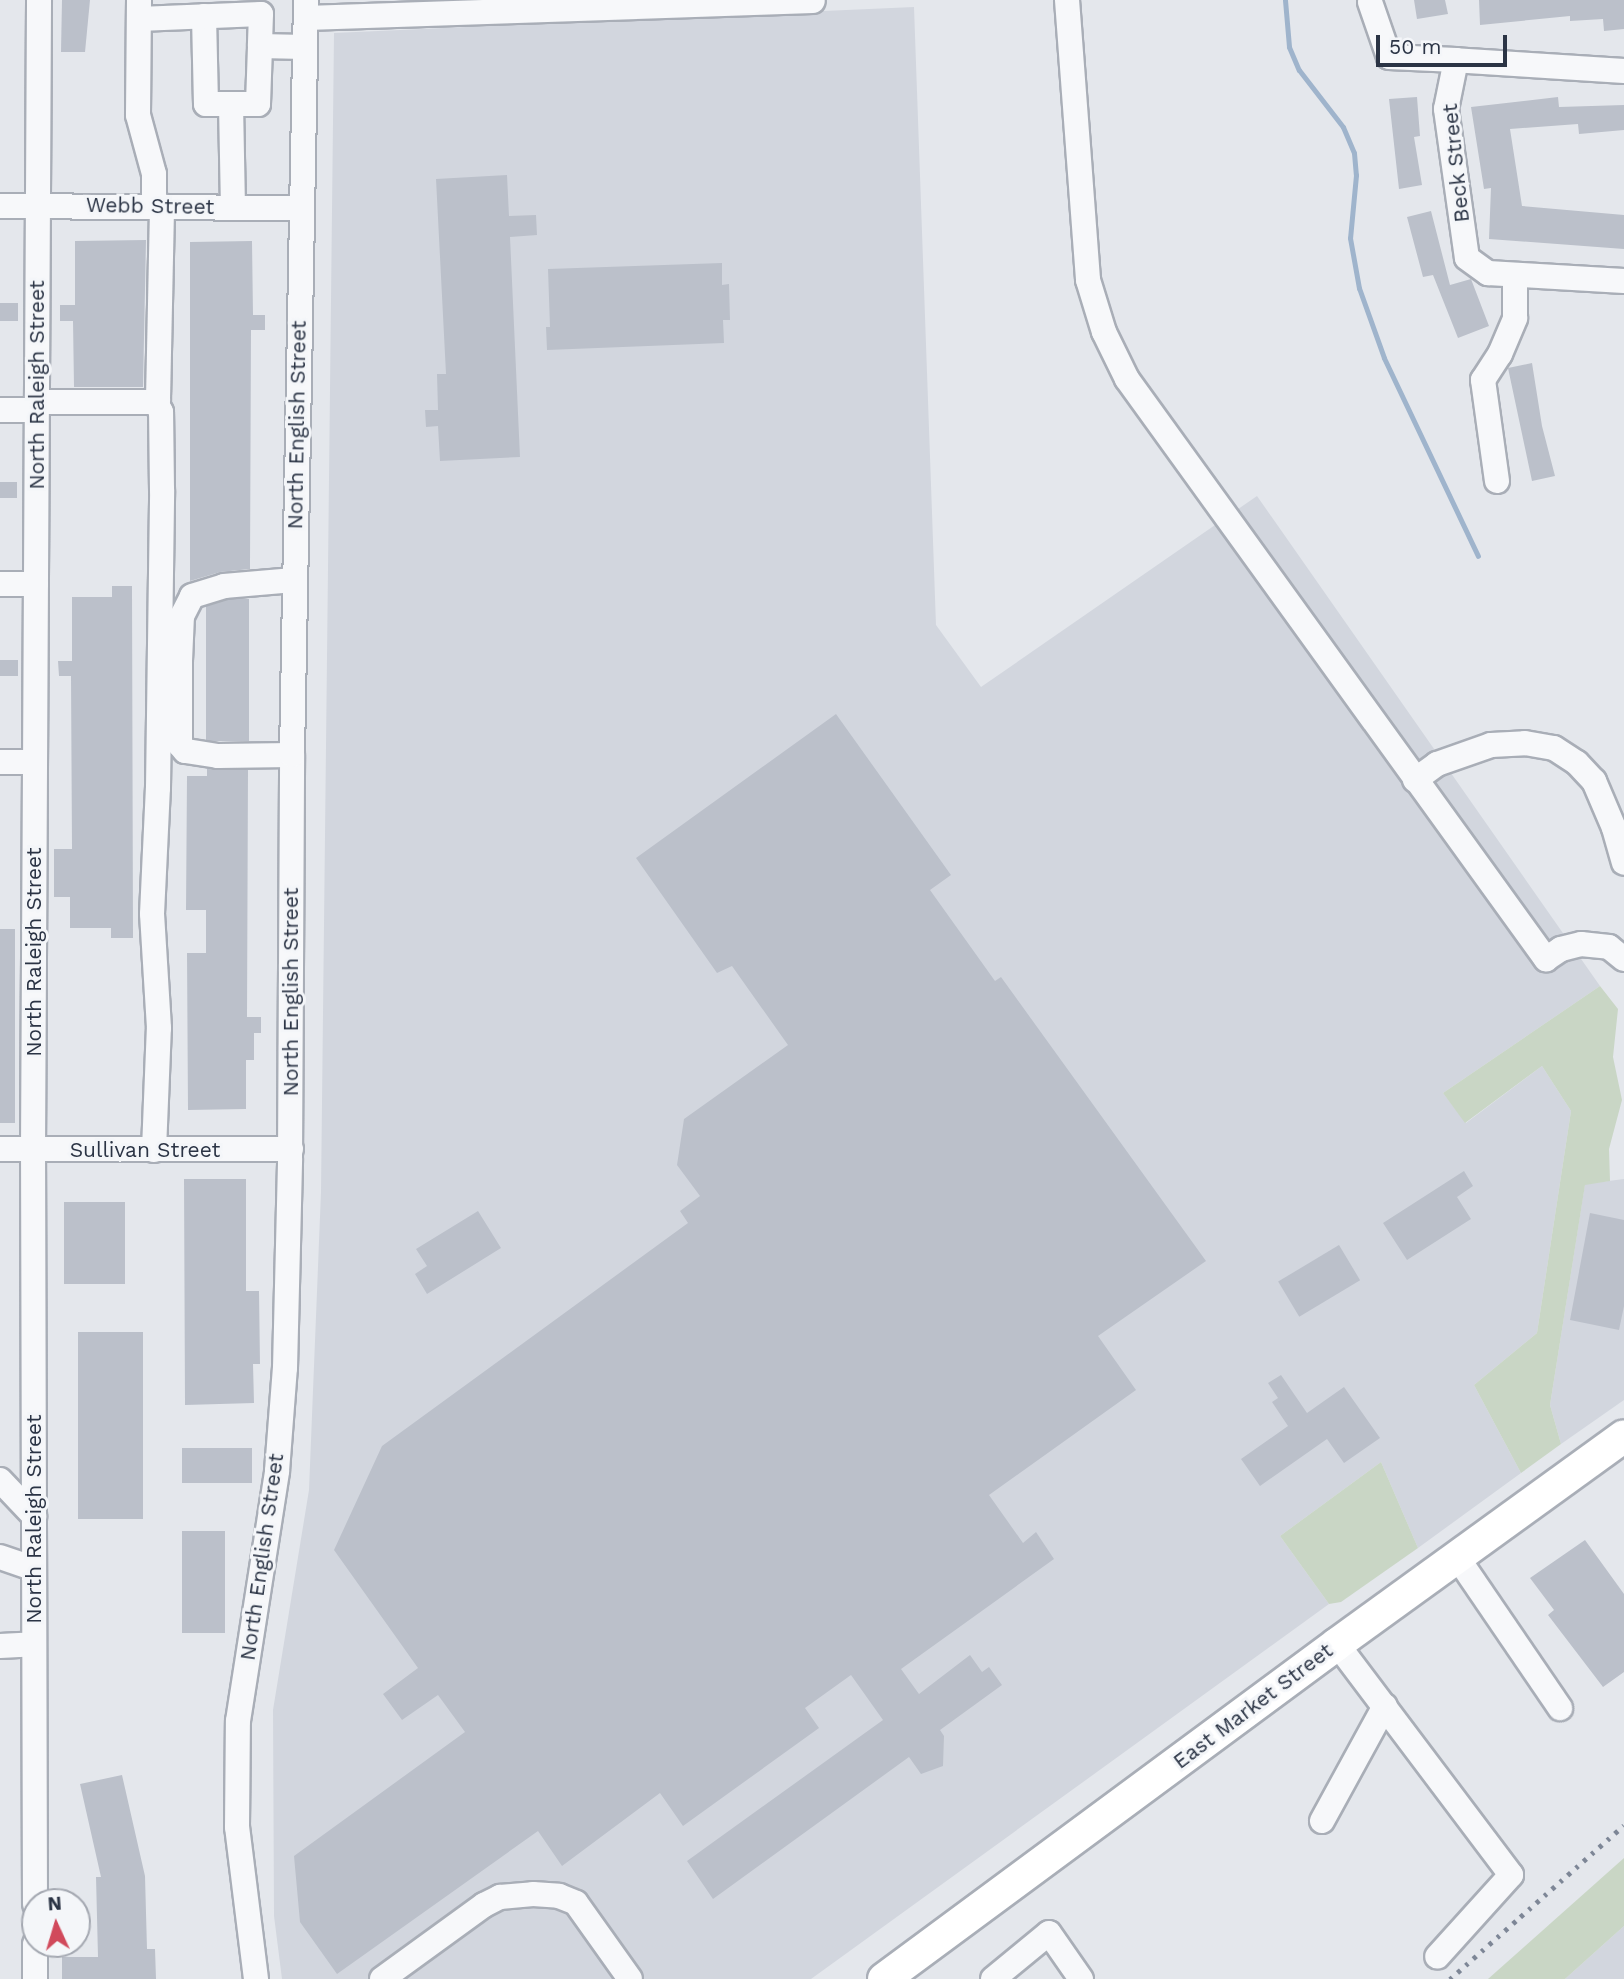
<!DOCTYPE html>
<html>
<head>
<meta charset="utf-8">
<style>
	body { margin:0 }
	#map { position:relative; width:1624px; height:1979px; overflow:hidden; background:#e4e7ec; font-family:"Work Sans",sans-serif }
	div>[style] { position:absolute }
	[style*='--x'] { left:calc(var(--x)*1px); top:calc(var(--y)*1px); width:calc(var(--w)*1px); rotate:calc(var(--a)*1deg) }
	.built>* { inset:0; background:#d2d6de }
	.green>* { inset:0; background:#c9d6c5 }
	.stream>* { height:5px; margin:-2.5px; padding:0 2.5px; transform-origin:2.5px; border-radius:2.5px; background:#9fb4cc }
	.building>* { inset:0; background:#bbc0ca; transform-origin:0 0 }
	.roads { filter:drop-shadow(2px 0 #a9aeb7) drop-shadow(-2px 0 #a9aeb7) drop-shadow(0 2px #a9aeb7) drop-shadow(0 -2px #a9aeb7) }
	.minor>* { height:24px; margin:-12px; padding:0 12px; transform-origin:12px; border-radius:12px; background:#f7f8fa }
	.major>* { height:32px; margin:-16px; padding:0 16px; transform-origin:16px; border-radius:16px; background:#fff }
	.rail>* { height:5px; margin-top:-2.5px; transform-origin:0; background:repeating-linear-gradient(90deg,#7d8696 0 3.5px,transparent 0 10.5px) }
	span { translate:-50% -50%; white-space:nowrap; text-align:center; line-height:1.15; -webkit-text-stroke:6px #f4f6f9; paint-order:stroke }
	.street-label { font-size:21px; color:#2b3445 }
	.north { position:absolute; left:21px; top:1888px; width:70px; height:70px; box-sizing:border-box; background:#f4f6f9; border:2px solid #a4a8b1; border-radius:50%; rotate:356deg; font-size:19px; font-weight:700; line-height:28px; text-align:center; color:#2b3445 }
	.north::after { content:''; display:block; margin:auto; width:24px; height:32px; background:#d1495b; clip-path:polygon(50% 0,100% 100%,50% 72%,0 100%) }
	.scale { position:absolute; left:1376px; top:35px; width:131px; height:32px; box-sizing:border-box; border:4px solid #2b3445; border-top:0; padding-left:9px; font-size:21px; line-height:24px; white-space:nowrap; color:#2b3445; -webkit-text-stroke:5px #f4f6f9; paint-order:stroke }
</style>
</head>
<body>
<div id="map">
	<div class="built">
		<div style="clip-path:polygon(914px 7px,936px 625px,981px 687px,1257px 496px,1600px 986px,1443px 1093px,1466px 1123px,1542px 1066px,1571px 1111px,1537px 1333px,1474px 1385px,1521px 1473px,1418px 1548px,1381px 1462px,1280px 1536px,1329px 1604px,811px 1979px,282px 1979px,274px 1916px,273px 1710px,309px 1490px,321px 1192px,334px 33px)"></div>
		<div style="clip-path:polygon(1624px 1179px,1624px 1400px,1561px 1444px,1550px 1405px,1585px 1184px)"></div>
		<div style="clip-path:polygon(1624px 1926px,1624px 1979px,1565px 1979px)"></div>
	</div>
	<div class="green">
		<div style="clip-path:polygon(1600px 986px,1618px 1009px,1613px 1057px,1622px 1100px,1609px 1149px,1610px 1181px,1585px 1185px,1550px 1405px,1561px 1444px,1521px 1473px,1474px 1385px,1537px 1333px,1571px 1111px,1542px 1066px,1465px 1123px,1443px 1093px)"></div>
		<div style="clip-path:polygon(1381px 1462px,1418px 1548px,1341px 1602px,1329px 1604px,1280px 1536px)"></div>
		<div style="clip-path:polygon(1624px 1858px,1624px 1926px,1565px 1979px,1488px 1979px)"></div>
	</div>
	<div class="stream">
		<div style="--x:1285;--y:0;--w:47;--a:85.1"></div>
		<div style="--x:1289;--y:47;--w:25;--a:67"></div>
		<div style="--x:1299;--y:70;--w:72;--a:52.3"></div>
		<div style="--x:1343;--y:127;--w:28;--a:67"></div>
		<div style="--x:1354;--y:153;--w:22;--a:85"></div>
		<div style="--x:1356;--y:175;--w:63;--a:95.4"></div>
		<div style="--x:1350;--y:238;--w:51;--a:79.8"></div>
		<div style="--x:1359;--y:288;--w:74;--a:70.3"></div>
		<div style="--x:1384;--y:358;--w:219;--a:64.6"></div>
	</div>
	<div class="building">
		<div style="clip-path:polygon(62px 0,90px 0,85px 52px,61px 52px)"></div>
		<div style="clip-path:polygon(1414px 0,1445px 0,1448px 14px,1417px 19px)"></div>
		<div style="clip-path:polygon(1479px 0,1624px 0,1624px 29px,1604px 31px,1603px 19px,1570px 21px,1570px 16px,1480px 25px)"></div>
		<div style="clip-path:polygon(1417px 97px,1420px 136px,1414px 137px,1422px 185px,1399px 189px,1389px 99px)"></div>
		<div style="clip-path:polygon(1558px 97px,1559px 107px,1624px 105px,1624px 130px,1579px 134px,1578px 124px,1510px 129px,1522px 206px,1624px 215px,1624px 249px,1489px 239px,1491px 188px,1484px 189px,1471px 107px)"></div>
		<div style="clip-path:polygon(507px 175px,509px 216px,536px 215px,537px 235px,510px 237px,520px 457px,440px 461px,438px 426px,426px 427px,425px 410px,438px 410px,437px 374px,446px 374px,436px 179px)"></div>
		<div style="clip-path:polygon(1431px 211px,1450px 285px,1471px 279px,1489px 326px,1458px 338px,1433px 275px,1423px 277px,1407px 217px)"></div>
		<div style="clip-path:polygon(146px 240px,143px 387px,74px 387px,73px 321px,60px 321px,60px 305px,75px 305px,75px 241px)"></div>
		<div style="clip-path:polygon(252px 241px,253px 315px,265px 315px,265px 330px,251px 330px,250px 569px,220px 572px,190px 581px,190px 242px)"></div>
		<div style="clip-path:polygon(722px 263px,722px 285px,729px 284px,730px 320px,723px 320px,724px 343px,547px 350px,546px 327px,550px 327px,548px 269px)"></div>
		<div style="left:0;top:303px;width:18px;height:18px"></div>
		<div style="clip-path:polygon(1532px 363px,1542px 426px,1555px 476px,1532px 481px,1508px 368px)"></div>
		<div style="left:0;top:482px;width:17px;height:16px"></div>
		<div style="clip-path:polygon(112px 586px,132px 586px,133px 938px,111px 938px,111px 928px,70px 928px,70px 897px,54px 897px,54px 849px,72px 849px,71px 676px,59px 676px,58px 661px,72px 661px,72px 597px,112px 597px)"></div>
		<div style="left:249px;top:599px;width:142px;height:43px;rotate:90deg"></div>
		<div style="left:0;top:660px;width:18px;height:16px"></div>
		<div style="clip-path:polygon(836px 714px,951px 875px,930px 890px,995px 981px,1001px 977px,1206px 1261px,1098px 1336px,1136px 1390px,989px 1495px,1023px 1543px,1036px 1532px,1054px 1559px,901px 1669px,919px 1694px,970px 1655px,982px 1672px,989px 1667px,1002px 1685px,940px 1730px,944px 1736px,943px 1766px,921px 1774px,909px 1757px,713px 1899px,687px 1861px,883px 1720px,851px 1675px,805px 1708px,819px 1728px,683px 1826px,660px 1793px,562px 1866px,538px 1831px,337px 1974px,300px 1922px,294px 1856px,465px 1732px,438px 1695px,402px 1720px,383px 1694px,418px 1668px,334px 1550px,382px 1446px,688px 1223px,680px 1211px,700px 1196px,677px 1165px,684px 1119px,788px 1045px,732px 966px,717px 973px,636px 858px)"></div>
		<div style="clip-path:polygon(207px 769px,248px 770px,247px 1017px,261px 1017px,261px 1033px,254px 1033px,254px 1060px,246px 1060px,246px 1109px,188px 1110px,187px 953px,206px 953px,206px 910px,186px 910px,187px 776px,207px 776px)"></div>
		<div style="left:0;top:929px;width:15px;height:194px"></div>
		<div style="clip-path:polygon(1464px 1171px,1473px 1186px,1457px 1197px,1471px 1219px,1407px 1260px,1383px 1223px)"></div>
		<div style="clip-path:polygon(184px 1179px,246px 1179px,246px 1291px,259px 1291px,260px 1364px,253px 1364px,254px 1403px,185px 1405px)"></div>
		<div style="left:64px;top:1202px;width:61px;height:82px"></div>
		<div style="clip-path:polygon(478px 1211px,501px 1248px,427px 1294px,415px 1274px,427px 1266px,416px 1249px)"></div>
		<div style="clip-path:polygon(1590px 1213px,1624px 1220px,1624px 1306px,1619px 1330px,1570px 1320px)"></div>
		<div style="left:1339px;top:1245px;width:41px;height:71px;rotate:59deg"></div>
		<div style="left:78px;top:1332px;width:65px;height:187px"></div>
		<div style="clip-path:polygon(1281px 1375px,1307px 1413px,1344px 1387px,1380px 1438px,1344px 1463px,1327px 1439px,1260px 1486px,1241px 1459px,1288px 1426px,1272px 1402px,1278px 1398px,1268px 1383px)"></div>
		<div style="left:182px;top:1448px;width:70px;height:35px"></div>
		<div style="left:182px;top:1531px;width:43px;height:102px"></div>
		<div style="clip-path:polygon(1585px 1540px,1624px 1594px,1624px 1672px,1603px 1687px,1548px 1615px,1554px 1610px,1530px 1578px)"></div>
		<div style="clip-path:polygon(122px 1775px,145px 1876px,147px 1949px,155px 1949px,156px 1979px,62px 1979px,62px 1957px,98px 1957px,96px 1877px,101px 1877px,80px 1784px)"></div>
	</div>
	<div class="roads">
		<div class="minor">
			<div style="--x:139;--y:0;--w:115;--a:90.5"></div>
			<div style="--x:138;--y:115;--w:61;--a:74.8"></div>
			<div style="--x:154;--y:174;--w:32;--a:90"></div>
			<div style="--x:1067;--y:0;--w:281;--a:85.7"></div>
			<div style="--x:1088;--y:280;--w:54;--a:72.9"></div>
			<div style="--x:1104;--y:332;--w:52;--a:63.9"></div>
			<div style="--x:1127;--y:379;--w:716;--a:54.16"></div>
			<div style="--x:1546;--y:959;--w:18;--a:-34"></div>
			<div style="--x:1561;--y:949;--w:21;--a:-14"></div>
			<div style="--x:1581;--y:944;--w:28;--a:6"></div>
			<div style="--x:1609;--y:947;--w:19;--a:39"></div>
			<div style="--x:1370;--y:2;--w:58;--a:70.9"></div>
			<div style="--x:1389;--y:57;--w:67;--a:2.6"></div>
			<div style="--x:204;--y:16;--w:88;--a:88.7"></div>
			<div style="--x:206;--y:104;--w:25;--a:0"></div>
			<div style="--x:231;--y:104;--w:103;--a:88.9"></div>
			<div style="--x:306;--y:18;--w:507;--a:-1.92"></div>
			<div style="--x:139;--y:19;--w:122;--a:-2.3"></div>
			<div style="--x:261;--y:14;--w:32;--a:92"></div>
			<div style="--x:260;--y:46;--w:45;--a:1.3"></div>
			<div style="--x:1624;--y:71;--w:168;--a:-176.3"></div>
			<div style="--x:1456;--y:60;--w:50;--a:101.5"></div>
			<div style="--x:1446;--y:109;--w:150;--a:82"></div>
			<div style="--x:1467;--y:258;--w:26;--a:36"></div>
			<div style="--x:1488;--y:273;--w:136;--a:3.4"></div>
			<div style="--x:231;--y:104;--w:27;--a:0"></div>
			<div style="--x:258;--y:104;--w:58;--a:-88"></div>
			<div style="--x:0;--y:206;--w:300;--a:0.4"></div>
			<div style="--x:37;--y:402;--w:119;--a:0"></div>
			<div style="--x:156;--y:402;--w:3;--a:-45"></div>
			<div style="--x:158;--y:400;--w:194;--a:-88.8"></div>
			<div style="--x:0;--y:410;--w:36;--a:0"></div>
			<div style="--x:1497;--y:481;--w:102;--a:-97.9"></div>
			<div style="--x:1483;--y:380;--w:31;--a:-57"></div>
			<div style="--x:1500;--y:354;--w:39;--a:-67"></div>
			<div style="--x:1515;--y:318;--w:43;--a:-90"></div>
			<div style="--x:0;--y:584;--w:36;--a:0"></div>
			<div style="--x:292;--y:755;--w:74;--a:179.2"></div>
			<div style="--x:218;--y:756;--w:33;--a:-171"></div>
			<div style="--x:185;--y:751;--w:8;--a:-130"></div>
			<div style="--x:180;--y:745;--w:84;--a:-90"></div>
			<div style="--x:180;--y:661;--w:45;--a:-87.5"></div>
			<div style="--x:182;--y:616;--w:22;--a:-63"></div>
			<div style="--x:192;--y:596;--w:34;--a:-17"></div>
			<div style="--x:224;--y:586;--w:70;--a:-4.9"></div>
			<div style="--x:0;--y:762;--w:35;--a:0"></div>
			<div style="--x:1415;--y:780;--w:27;--a:-36"></div>
			<div style="--x:1437;--y:764;--w:57;--a:-19.4"></div>
			<div style="--x:1491;--y:745;--w:34;--a:-3"></div>
			<div style="--x:1525;--y:743;--w:29;--a:10"></div>
			<div style="--x:1554;--y:748;--w:27;--a:33"></div>
			<div style="--x:1577;--y:763;--w:25;--a:47"></div>
			<div style="--x:1594;--y:781;--w:51;--a:66.9"></div>
			<div style="--x:1614;--y:828;--w:36;--a:74"></div>
			<div style="--x:0;--y:1149;--w:291;--a:0"></div>
			<div style="--x:154;--y:1150;--w:122;--a:-87.7"></div>
			<div style="--x:159;--y:1028;--w:114;--a:-93.5"></div>
			<div style="--x:152;--y:914;--w:126;--a:-87.3"></div>
			<div style="--x:158;--y:788;--w:298;--a:-89.2"></div>
			<div style="--x:162;--y:490;--w:78;--a:-90.7"></div>
			<div style="--x:161;--y:412;--w:11;--a:-117"></div>
			<div style="--x:0;--y:1480;--w:50;--a:46.6"></div>
			<div style="--x:0;--y:1557;--w:36;--a:19"></div>
			<div style="--x:1457;--y:1557;--w:183;--a:55.7"></div>
			<div style="--x:1337;--y:1644;--w:289;--a:53"></div>
			<div style="--x:1511;--y:1875;--w:110;--a:132.1"></div>
			<div style="--x:0;--y:1646;--w:34;--a:-3"></div>
			<div style="--x:1322;--y:1821;--w:131;--a:-61.3"></div>
			<div style="--x:35;--y:1904;--w:754;--a:-90.15"></div>
			<div style="--x:33;--y:1150;--w:1150;--a:-89.7"></div>
			<div style="--x:35;--y:1944;--w:35;--a:90"></div>
			<div style="--x:256;--y:1979;--w:153;--a:-97.1"></div>
			<div style="--x:237;--y:1827;--w:106;--a:-89.5"></div>
			<div style="--x:238;--y:1721;--w:253;--a:-81.1"></div>
			<div style="--x:277;--y:1471;--w:103;--a:-85.6"></div>
			<div style="--x:285;--y:1368;--w:209;--a:-88.6"></div>
			<div style="--x:290;--y:1159;--w:404;--a:-89.7"></div>
			<div style="--x:292;--y:755;--w:755;--a:-88.94"></div>
			<div style="--x:382;--y:1979;--w:126;--a:-36"></div>
			<div style="--x:484;--y:1905;--w:18;--a:-27"></div>
			<div style="--x:500;--y:1897;--w:33;--a:-5"></div>
			<div style="--x:533;--y:1894;--w:26;--a:4"></div>
			<div style="--x:559;--y:1896;--w:18;--a:22"></div>
			<div style="--x:576;--y:1903;--w:93;--a:54.6"></div>
			<div style="--x:993;--y:1979;--w:72;--a:-39.4"></div>
			<div style="--x:1049;--y:1933;--w:56;--a:55.2"></div>
		</div>
		<div class="major">
			<div style="--x:884;--y:1979;--w:563;--a:-36.48"></div>
			<div style="--x:1337;--y:1644;--w:354;--a:-35.9"></div>
		</div>
	</div>
	<div class="rail">
		<div style="--x:1450;--y:1979;--w:232;--a:-41.5"></div>
	</div>
	<div class="street-label">
		<span style="left:1456px;top:163px;rotate:-96deg">Beck Street</span>
		<span style="left:150px;top:206px;rotate:1deg">Webb Street</span>
		<span style="left:37px;top:385px;rotate:-90deg">North Raleigh Street</span>
		<span style="left:297px;top:425px;rotate:-89deg">North English Street</span>
		<span style="left:34px;top:952px;rotate:-90deg">North Raleigh Street</span>
		<span style="left:291px;top:992px;rotate:-90deg">North English Street</span>
		<span style="left:145px;top:1150px">Sullivan Street</span>
		<span style="left:34px;top:1519px;rotate:-90deg">North Raleigh Street</span>
		<span style="left:262px;top:1557px;rotate:-82deg">North English Street</span>
		<span style="left:1253px;top:1706px;rotate:-37deg">East Market Street</span>
	</div>
	<div class="north">N</div>
	<div class="scale">50 m</div>
</div>
</body>
</html>
